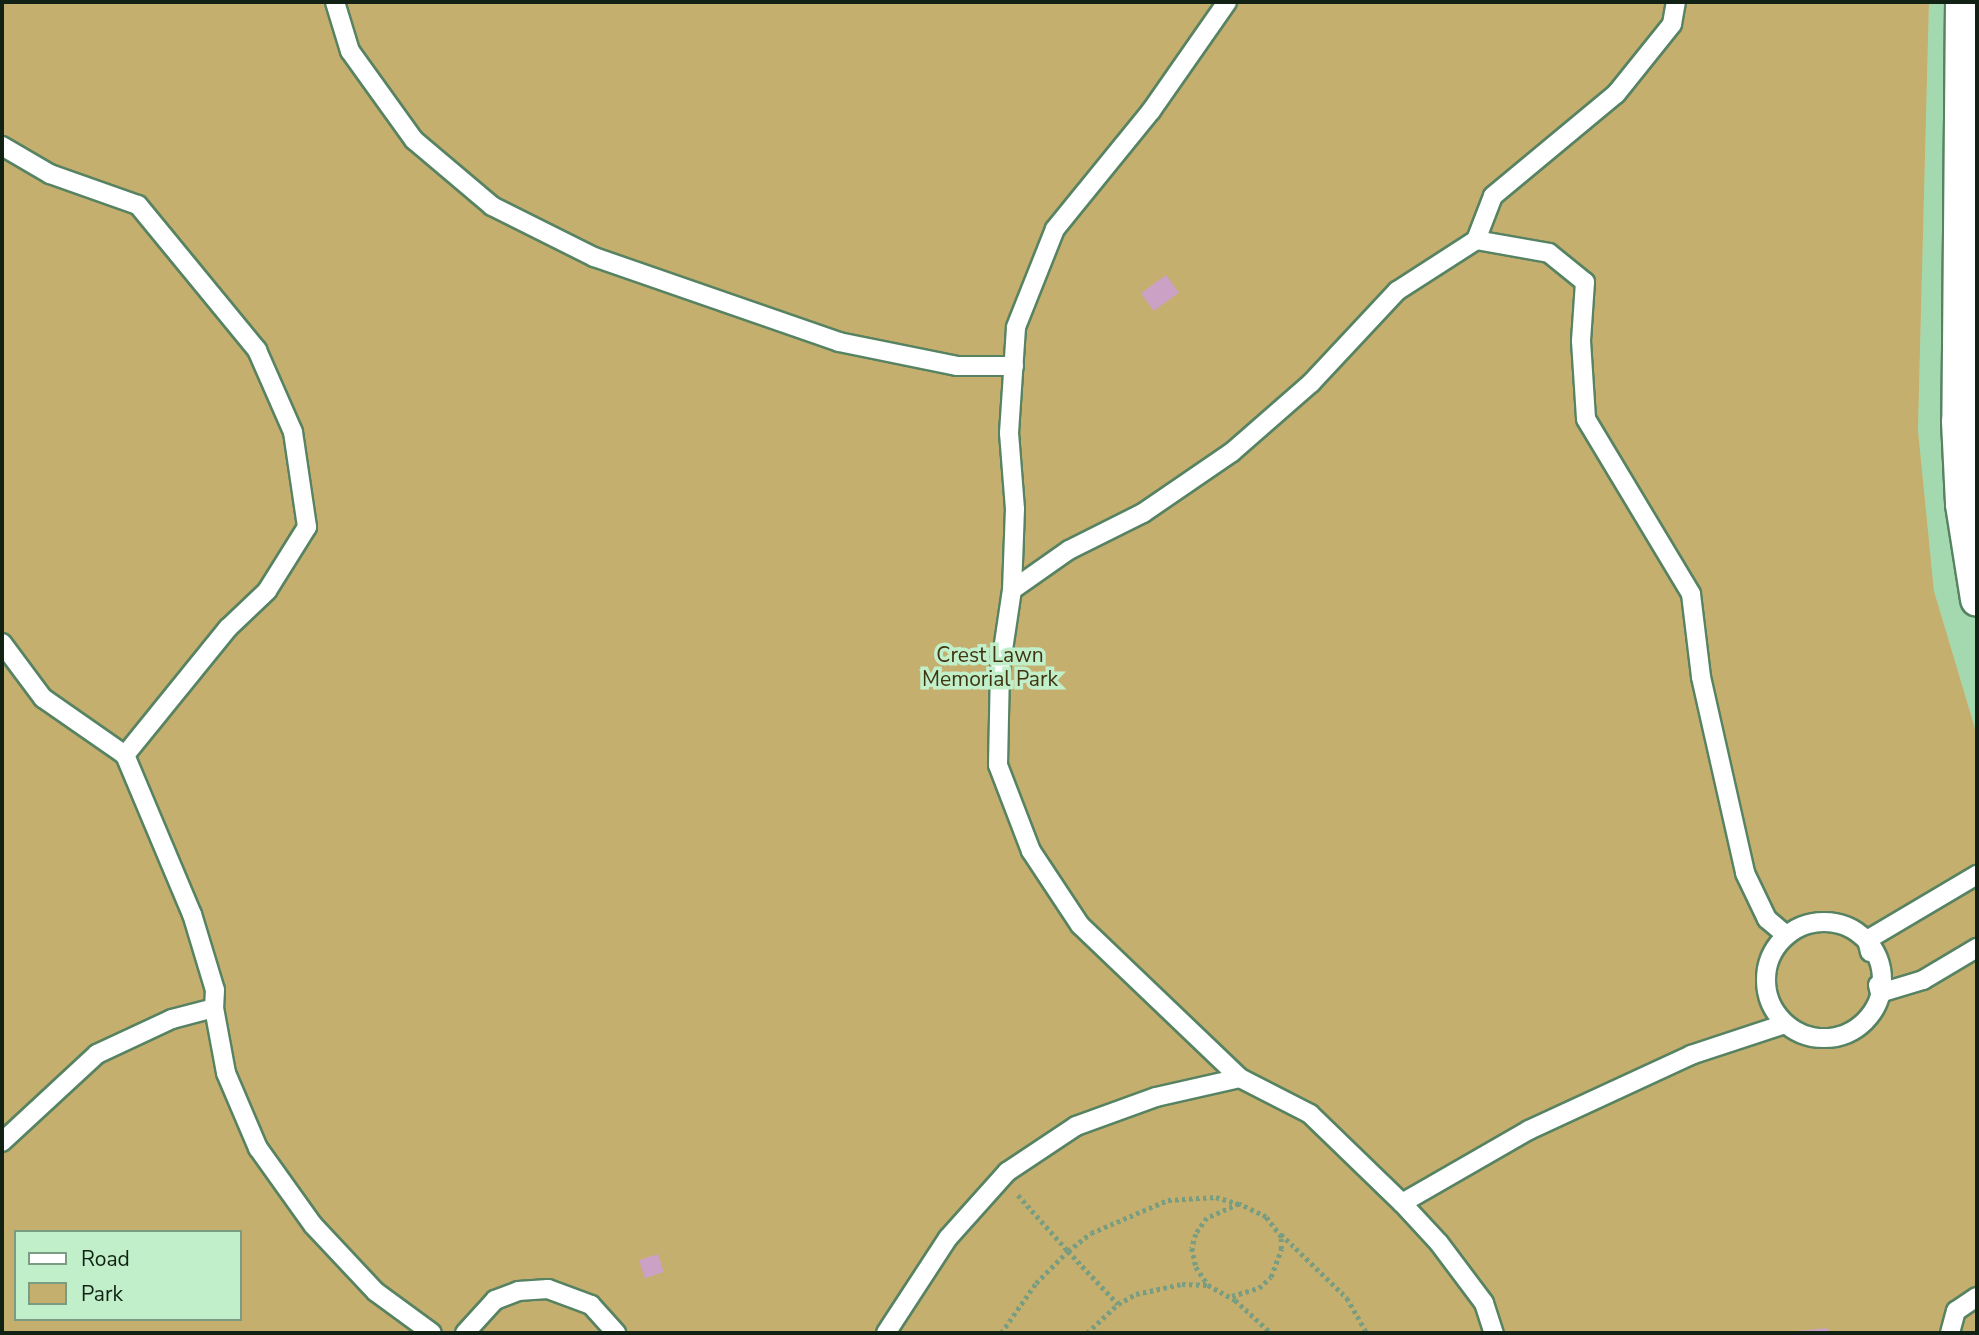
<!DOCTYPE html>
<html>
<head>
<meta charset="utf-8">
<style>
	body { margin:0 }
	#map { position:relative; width:1979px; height:1335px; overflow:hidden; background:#b3e2bd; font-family:"Nunito Sans",sans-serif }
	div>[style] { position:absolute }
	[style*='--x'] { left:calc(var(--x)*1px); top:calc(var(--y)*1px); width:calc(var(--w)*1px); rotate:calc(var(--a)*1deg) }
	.built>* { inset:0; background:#a4d9af }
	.green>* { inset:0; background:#c5af6e }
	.building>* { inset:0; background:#cba1c5; transform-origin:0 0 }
	.path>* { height:4.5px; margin-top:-2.25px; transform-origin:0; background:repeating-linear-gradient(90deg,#799d81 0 3.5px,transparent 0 7px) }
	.roads { filter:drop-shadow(2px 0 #578362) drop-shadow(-2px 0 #578362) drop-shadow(0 2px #578362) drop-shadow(0 -2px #578362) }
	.lane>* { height:18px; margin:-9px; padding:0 9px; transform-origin:9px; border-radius:9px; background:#fff }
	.lane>.ring { margin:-9px; padding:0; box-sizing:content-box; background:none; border:18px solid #fff; border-radius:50% }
	.street>* { height:33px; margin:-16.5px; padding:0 16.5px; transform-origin:16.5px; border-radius:16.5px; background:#fff }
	span { translate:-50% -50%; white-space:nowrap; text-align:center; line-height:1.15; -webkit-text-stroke:7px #c0efca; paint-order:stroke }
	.park-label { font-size:21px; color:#413511 }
	.frame { position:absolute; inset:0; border:4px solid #112215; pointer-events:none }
	.legend { position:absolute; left:14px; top:1230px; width:228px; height:91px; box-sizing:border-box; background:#c0efca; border:2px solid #7a9d82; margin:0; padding:9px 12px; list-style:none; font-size:21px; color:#112215 }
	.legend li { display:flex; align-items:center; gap:14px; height:35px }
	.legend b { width:35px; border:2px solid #7a9d82 }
</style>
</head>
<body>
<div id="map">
	<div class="built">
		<div style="clip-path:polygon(1929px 2px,1977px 2px,1977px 735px,1934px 591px,1918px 430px)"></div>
	</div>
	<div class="green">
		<div style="clip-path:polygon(evenodd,2px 2px,1929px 2px,1918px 430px,1934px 591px,1977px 735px,1977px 1333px,2px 1333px,2px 2px,16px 1232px,240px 1232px,240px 1319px,16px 1319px,16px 1232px)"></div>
	</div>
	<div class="building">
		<div style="left:1166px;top:275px;width:22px;height:31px;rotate:54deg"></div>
		<div style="left:658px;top:1254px;width:19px;height:20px;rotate:72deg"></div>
		<div style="clip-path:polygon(1828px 1328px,1829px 1333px,1796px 1333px,1796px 1331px)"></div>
	</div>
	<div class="path">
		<div style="--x:1018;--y:1195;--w:75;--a:48.2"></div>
		<div style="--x:1068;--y:1251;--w:29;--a:-38"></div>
		<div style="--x:1091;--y:1233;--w:84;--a:-23.2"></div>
		<div style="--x:1168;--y:1200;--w:48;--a:-3.6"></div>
		<div style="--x:1216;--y:1197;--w:24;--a:17"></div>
		<div style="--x:1239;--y:1204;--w:35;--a:156"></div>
		<div style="--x:1207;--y:1218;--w:19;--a:125"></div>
		<div style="--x:1196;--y:1234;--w:15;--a:106"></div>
		<div style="--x:1192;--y:1248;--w:19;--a:78"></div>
		<div style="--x:1196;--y:1267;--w:22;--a:56"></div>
		<div style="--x:1281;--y:1234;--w:92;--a:44.1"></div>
		<div style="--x:1347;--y:1298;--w:40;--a:60.3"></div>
		<div style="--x:1232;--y:1296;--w:28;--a:-17"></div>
		<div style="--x:1259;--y:1288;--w:16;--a:-43"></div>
		<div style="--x:1271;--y:1277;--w:30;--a:-70"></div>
		<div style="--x:1281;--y:1249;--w:12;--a:-90"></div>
		<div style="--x:1281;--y:1237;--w:25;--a:-127"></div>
		<div style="--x:1266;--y:1217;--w:30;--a:-154"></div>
		<div style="--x:1001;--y:1333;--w:61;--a:-55"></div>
		<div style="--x:1036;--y:1283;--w:45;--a:-45"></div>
		<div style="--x:1068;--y:1251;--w:73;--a:46.7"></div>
		<div style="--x:1087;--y:1333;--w:42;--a:-43.1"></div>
		<div style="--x:1118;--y:1304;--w:21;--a:-29"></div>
		<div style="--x:1136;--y:1294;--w:47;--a:-12.3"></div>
		<div style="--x:1182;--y:1284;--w:26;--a:2"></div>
		<div style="--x:1208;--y:1285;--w:31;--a:29"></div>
		<div style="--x:1235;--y:1300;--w:49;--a:42.5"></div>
	</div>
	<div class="roads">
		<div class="lane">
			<div style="--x:335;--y:2;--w:51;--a:73"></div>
			<div style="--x:350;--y:51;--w:110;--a:54.3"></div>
			<div style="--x:414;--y:140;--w:102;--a:40.2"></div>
			<div style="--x:492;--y:206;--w:114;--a:26.6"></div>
			<div style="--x:594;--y:257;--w:259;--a:19.1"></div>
			<div style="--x:839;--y:342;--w:120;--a:11.5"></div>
			<div style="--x:957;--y:366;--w:57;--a:0"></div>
			<div style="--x:2;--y:146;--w:56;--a:30.3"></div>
			<div style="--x:50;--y:174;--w:93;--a:19.4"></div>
			<div style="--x:138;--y:205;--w:188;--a:50.6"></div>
			<div style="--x:257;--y:350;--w:90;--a:66.3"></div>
			<div style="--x:293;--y:432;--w:96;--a:81.6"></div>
			<div style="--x:307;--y:527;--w:75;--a:122"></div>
			<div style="--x:267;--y:591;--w:54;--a:136.5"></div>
			<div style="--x:228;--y:628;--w:164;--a:129"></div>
			<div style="--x:1476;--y:240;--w:47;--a:-68.9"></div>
			<div style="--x:1493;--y:196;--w:160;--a:-39.7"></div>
			<div style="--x:1616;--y:94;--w:90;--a:-51.3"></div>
			<div style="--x:1672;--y:24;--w:22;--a:-80"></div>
			<div style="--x:1012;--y:590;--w:81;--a:-87.9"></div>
			<div style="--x:1015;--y:509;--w:76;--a:-94.5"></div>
			<div style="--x:1009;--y:433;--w:106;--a:-86.2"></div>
			<div style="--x:1016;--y:327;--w:105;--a:-68.3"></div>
			<div style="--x:1055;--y:229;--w:152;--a:-50.9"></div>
			<div style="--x:1151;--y:111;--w:133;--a:-55.1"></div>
			<div style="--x:2;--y:643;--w:69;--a:53.3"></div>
			<div style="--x:43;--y:698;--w:100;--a:34.8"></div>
			<div style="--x:125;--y:755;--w:173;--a:67.2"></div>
			<div style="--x:192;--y:914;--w:79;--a:73.2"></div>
			<div style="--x:215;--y:990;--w:18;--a:93"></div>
			<div style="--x:214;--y:1008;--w:66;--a:79.5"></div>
			<div style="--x:226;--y:1073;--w:82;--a:66.9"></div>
			<div style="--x:258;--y:1148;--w:95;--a:54.5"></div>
			<div style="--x:313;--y:1225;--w:92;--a:46.8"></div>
			<div style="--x:376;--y:1292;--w:69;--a:36.2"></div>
			<div class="ring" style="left:1766px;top:922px;width:98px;height:98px"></div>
			<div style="--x:1870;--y:952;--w:12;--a:-104"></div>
			<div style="--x:1867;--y:940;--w:128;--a:-30.6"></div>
			<div style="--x:1878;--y:985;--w:8;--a:76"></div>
			<div style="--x:1880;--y:993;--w:45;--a:-16.8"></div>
			<div style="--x:1923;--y:980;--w:63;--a:-30.7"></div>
			<div style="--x:1240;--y:1078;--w:221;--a:-136.3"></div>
			<div style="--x:1080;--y:925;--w:89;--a:-123.5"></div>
			<div style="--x:1031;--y:851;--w:92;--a:-111"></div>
			<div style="--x:998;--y:765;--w:95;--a:-88.8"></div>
			<div style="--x:1000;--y:670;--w:81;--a:-81.5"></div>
			<div style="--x:1012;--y:590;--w:70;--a:-35.1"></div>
			<div style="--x:1069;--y:550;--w:83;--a:-26.6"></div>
			<div style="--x:1143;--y:513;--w:108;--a:-34.4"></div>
			<div style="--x:1232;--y:452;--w:105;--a:-41.1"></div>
			<div style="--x:1311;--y:383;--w:126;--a:-46.9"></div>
			<div style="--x:1397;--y:291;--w:94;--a:-32.8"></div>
			<div style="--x:1476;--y:240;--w:74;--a:10.1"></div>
			<div style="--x:1549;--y:253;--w:46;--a:38.9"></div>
			<div style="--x:1585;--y:282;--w:59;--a:93.9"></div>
			<div style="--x:1581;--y:341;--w:78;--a:86.3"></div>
			<div style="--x:1586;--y:419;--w:204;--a:59"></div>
			<div style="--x:1691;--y:594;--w:84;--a:83.1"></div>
			<div style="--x:1701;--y:677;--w:201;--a:77.3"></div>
			<div style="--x:1745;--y:873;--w:51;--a:64.4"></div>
			<div style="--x:1767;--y:919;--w:25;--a:40"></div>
			<div style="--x:2;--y:1142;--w:129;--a:-42.8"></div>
			<div style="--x:97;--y:1054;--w:83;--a:-25"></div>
			<div style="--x:172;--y:1019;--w:43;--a:-14.7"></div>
			<div style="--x:1402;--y:1203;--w:146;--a:-29.9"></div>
			<div style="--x:1529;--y:1130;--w:179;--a:-24.8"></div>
			<div style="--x:1691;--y:1055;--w:99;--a:-18.3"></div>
			<div style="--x:465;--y:1333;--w:45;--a:-47.7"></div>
			<div style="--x:495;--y:1300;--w:25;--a:-21"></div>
			<div style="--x:518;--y:1291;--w:30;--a:-4"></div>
			<div style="--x:548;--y:1289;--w:46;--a:20.4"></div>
			<div style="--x:591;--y:1305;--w:38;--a:48"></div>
			<div style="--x:886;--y:1333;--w:113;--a:-56.9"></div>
			<div style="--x:948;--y:1238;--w:89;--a:-48.2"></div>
			<div style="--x:1007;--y:1172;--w:83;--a:-33.7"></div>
			<div style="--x:1076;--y:1126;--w:85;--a:-19.9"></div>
			<div style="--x:1156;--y:1097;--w:86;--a:-12.7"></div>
			<div style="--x:1240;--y:1078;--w:79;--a:27.2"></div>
			<div style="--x:1310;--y:1114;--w:128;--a:44.1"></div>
			<div style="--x:1402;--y:1203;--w:54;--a:47.2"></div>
			<div style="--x:1439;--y:1243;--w:75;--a:53.1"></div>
			<div style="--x:1484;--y:1303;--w:32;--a:72"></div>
			<div style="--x:1950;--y:1333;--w:23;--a:-75"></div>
			<div style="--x:1956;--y:1311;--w:25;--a:-34"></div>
		</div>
		<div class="street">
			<div style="--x:1962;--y:2;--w:419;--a:90.5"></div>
			<div style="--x:1958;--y:421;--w:83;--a:87.2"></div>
			<div style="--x:1962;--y:504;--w:96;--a:81"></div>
		</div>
	</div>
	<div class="park-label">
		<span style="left:990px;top:667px">Crest Lawn<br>Memorial Park</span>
	</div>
	<div class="frame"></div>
	<ul class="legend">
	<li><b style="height:9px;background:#fff"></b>Road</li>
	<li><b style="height:19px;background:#c5af6e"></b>Park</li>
	</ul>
</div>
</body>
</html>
